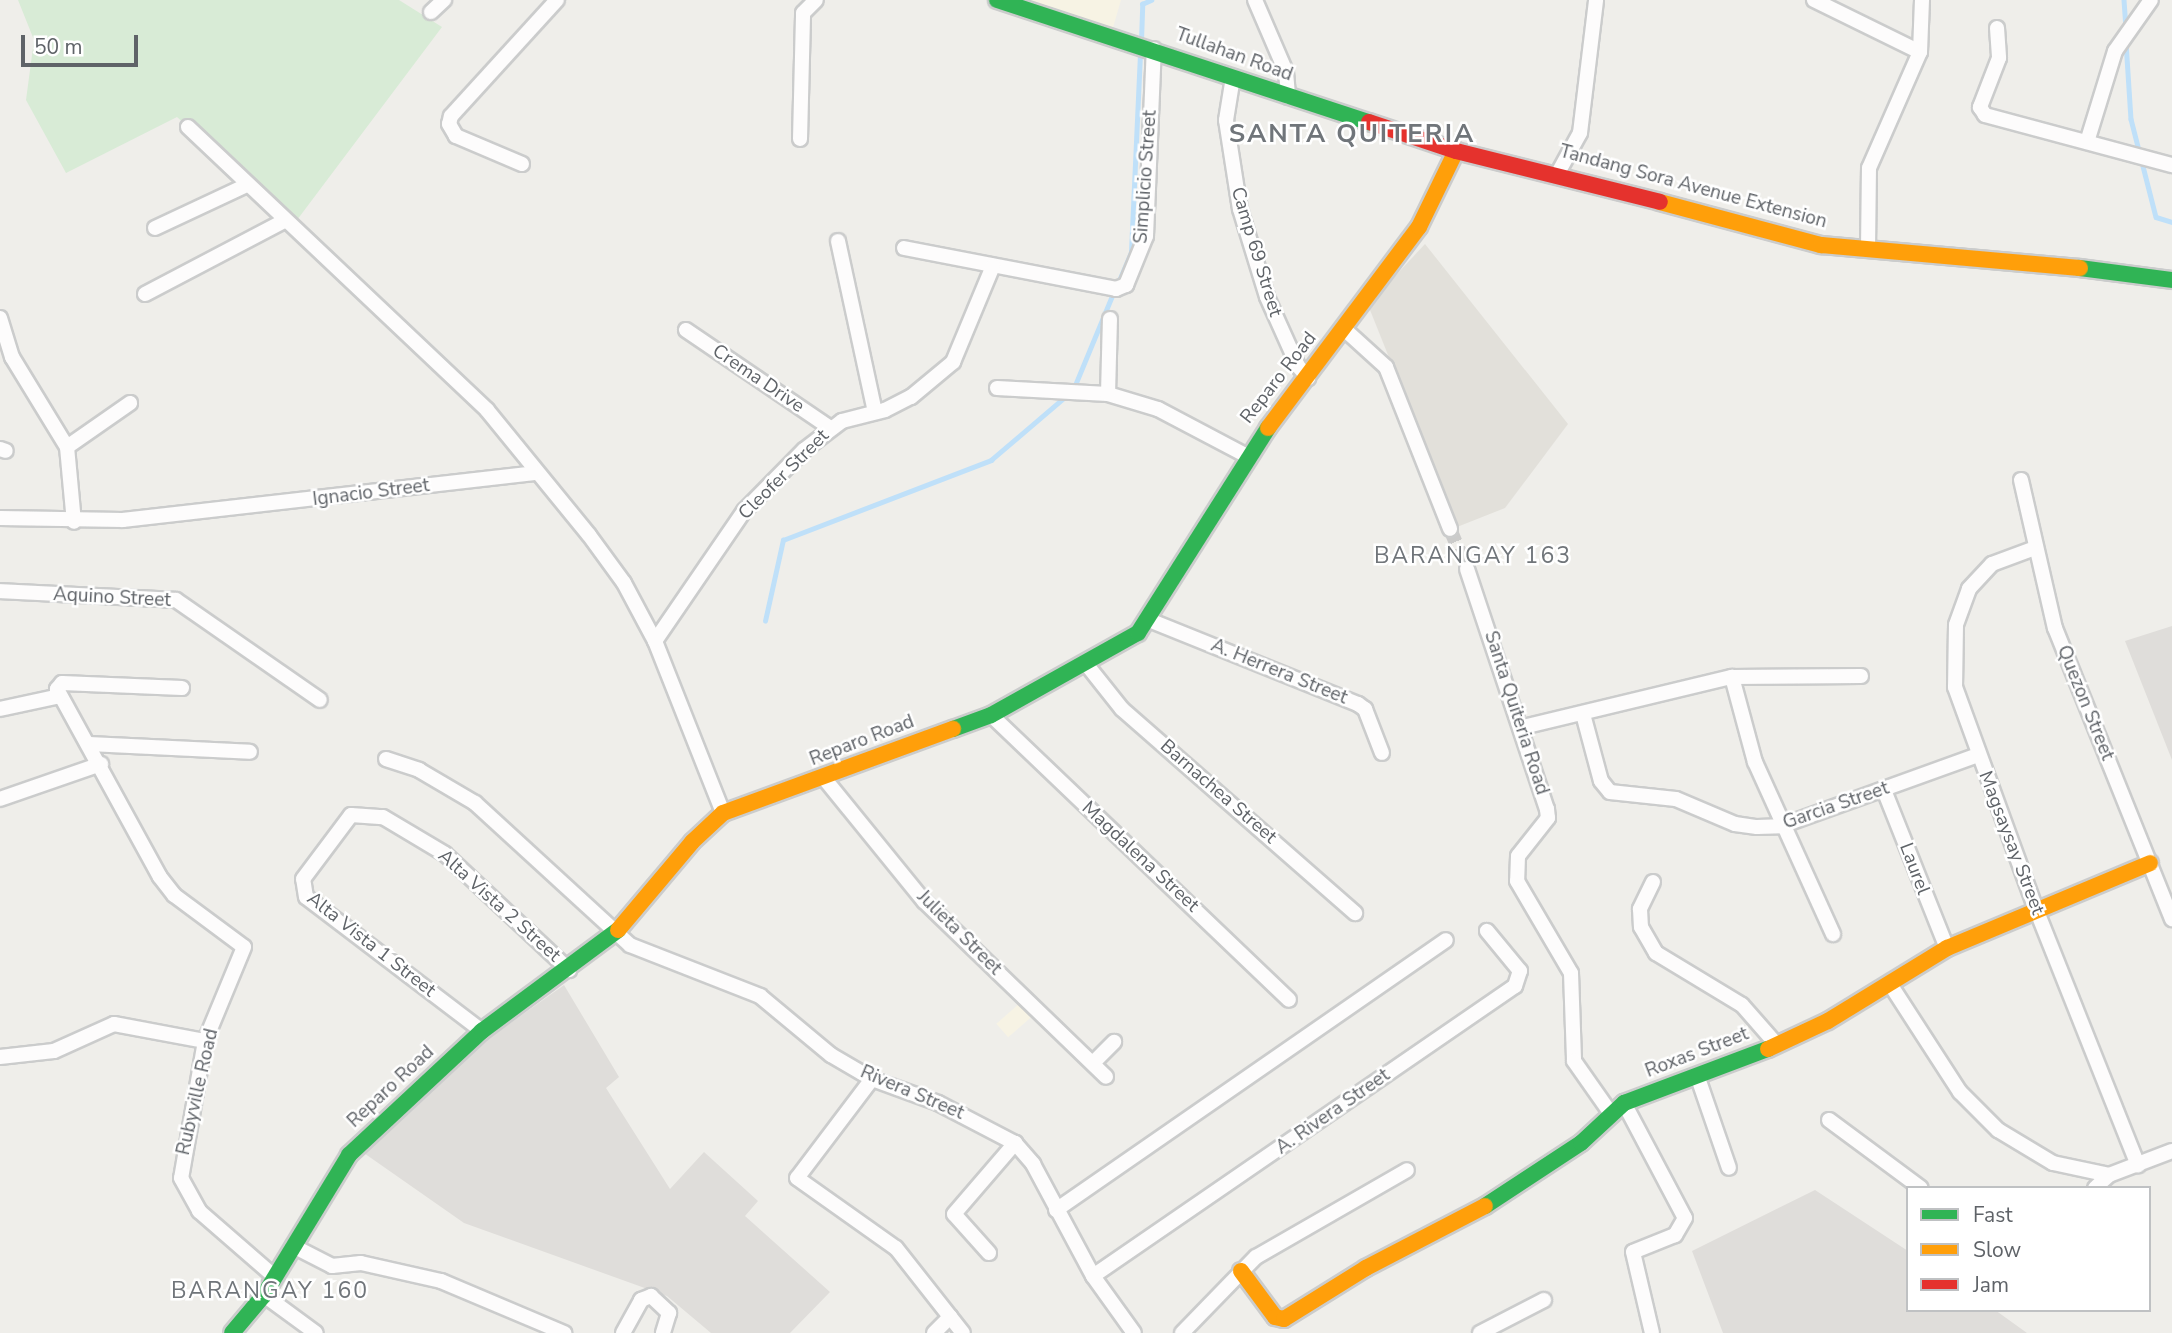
<!DOCTYPE html>
<html>
<head>
<meta charset="utf-8">
<style>
	body { margin:0 }
	#map { position:relative; width:2172px; height:1333px; overflow:hidden; background:#efeeea; font-family:"Nunito Sans",sans-serif }
	div>[style] { position:absolute }
	[style*='--x'] { left:calc(var(--x)*1px); top:calc(var(--y)*1px); width:calc(var(--w)*1px); rotate:calc(var(--a)*1deg) }
	.commercial>* { inset:0; background:#f7f3e4; transform-origin:0 0 }
	.industrial>* { inset:0; background:#dfddda }
	.education>* { inset:0; background:#e2e0da }
	.green>* { inset:0; background:#d8ebd6 }
	.stream>* { height:4.5px; margin:-2.25px; padding:0 2.25px; transform-origin:2.25px; border-radius:2.25px; background:#bfe0f9 }
	.street-tunnel>* { height:14px; margin-top:-7px; transform-origin:0; background:repeating-linear-gradient(90deg,#cbcbca 0 14px,transparent 0 21px) }
	.roads { filter:drop-shadow(2px 0 #cbcccc) drop-shadow(-2px 0 #cbcccc) drop-shadow(0 2px #cbcccc) drop-shadow(0 -2px #cbcccc) }
	.street>* { height:14px; margin:-7px; padding:0 7px; transform-origin:7px; border-radius:7px; background:#fdfcfc }
	.fast>* { height:16px; margin:-8px; padding:0 8px; transform-origin:8px; border-radius:8px; background:#30b455 }
	.slow>* { height:16px; margin:-8px; padding:0 8px; transform-origin:8px; border-radius:8px; background:#ff9f0a }
	.jam>* { height:16px; margin:-8px; padding:0 8px; transform-origin:8px; border-radius:8px; background:#e5322d }
	span { translate:-50% -50%; white-space:nowrap; text-align:center; line-height:1.15; -webkit-text-stroke:5px #fff; paint-order:stroke }
	.street-label { font-size:19px; color:#5f6368 }
	.quarter-label { font-size:23px; color:#70757a; letter-spacing:2px }
	.district-label { font-size:26px; color:#70757a; font-weight:700; letter-spacing:2px }
	.legend { position:absolute; left:1906px; top:1186px; width:245px; height:126px; box-sizing:border-box; background:#fff; border:2px solid #bfc1c3; margin:0; padding:9px 12px; list-style:none; font-size:21px; color:#5f6368 }
	.legend li { display:flex; align-items:center; gap:14px; height:35px }
	.legend b { width:35px; border:2px solid #bfc1c3 }
	.scale { position:absolute; left:21px; top:35px; width:117px; height:32px; box-sizing:border-box; border:4px solid #5f6368; border-top:0; padding-left:9px; font-size:21px; line-height:24px; white-space:nowrap; color:#5f6368; -webkit-text-stroke:5px #fff; paint-order:stroke }
</style>
</head>
<body>
<div id="map">
	<div class="commercial">
		<div style="clip-path:polygon(1015px 0,1121px 0,1112px 31px)"></div>
		<div style="left:1019px;top:1004px;width:18px;height:30px;rotate:49deg"></div>
	</div>
	<div class="industrial">
		<div style="clip-path:polygon(2172px 626px,2172px 760px,2125px 641px)"></div>
		<div style="clip-path:polygon(564px 985px,619px 1077px,606px 1088px,670px 1189px,704px 1152px,758px 1201px,745px 1216px,830px 1292px,790px 1333px,711px 1333px,667px 1296px,464px 1223px,361px 1151px,491px 1037px)"></div>
		<div style="clip-path:polygon(1815px 1190px,1908px 1251px,1908px 1310px,1995px 1310px,2027px 1333px,1723px 1333px,1692px 1251px)"></div>
	</div>
	<div class="education">
		<div style="clip-path:polygon(1425px 244px,1568px 424px,1505px 508px,1457px 527px,1368px 305px)"></div>
	</div>
	<div class="green">
		<div style="clip-path:polygon(18px 0,399px 0,442px 27px,294px 224px,177px 117px,66px 173px,26px 100px,34px 40px)"></div>
	</div>
	<div class="stream">
		<div style="--x:2124;--y:0;--w:30;--a:86"></div>
		<div style="--x:1141;--y:41;--w:37;--a:-88"></div>
		<div style="--x:1142;--y:4;--w:10;--a:-24"></div>
		<div style="--x:2126;--y:42;--w:77;--a:86.3"></div>
		<div style="--x:2131;--y:119;--w:101;--a:75.7"></div>
		<div style="--x:2156;--y:217;--w:17;--a:17"></div>
		<div style="--x:1118;--y:283;--w:34;--a:-67"></div>
		<div style="--x:1131;--y:252;--w:198;--a:-87.4"></div>
		<div style="--x:1073;--y:390;--w:107;--a:-67.5"></div>
		<div style="--x:765;--y:621;--w:83;--a:-77.5"></div>
		<div style="--x:783;--y:540;--w:223;--a:-21"></div>
		<div style="--x:991;--y:460;--w:99;--a:-40.5"></div>
	</div>
	<div class="street-tunnel">
		<div style="--x:1450;--y:529;--w:43;--a:67"></div>
	</div>
	<div class="roads">
		<div class="street">
			<div style="--x:1255;--y:0;--w:78;--a:66.7"></div>
			<div style="--x:1286;--y:72;--w:25;--a:85"></div>
			<div style="--x:1814;--y:0;--w:118;--a:26.1"></div>
			<div style="--x:431;--y:12;--w:18;--a:-43"></div>
			<div style="--x:1997;--y:28;--w:30;--a:86"></div>
			<div style="--x:1999;--y:58;--w:53;--a:111.2"></div>
			<div style="--x:1980;--y:107;--w:9;--a:58"></div>
			<div style="--x:1985;--y:115;--w:194;--a:15"></div>
			<div style="--x:1233;--y:77;--w:44;--a:99.2"></div>
			<div style="--x:1226;--y:120;--w:90;--a:81.1"></div>
			<div style="--x:1240;--y:209;--w:92;--a:72.9"></div>
			<div style="--x:1267;--y:297;--w:76;--a:65.8"></div>
			<div style="--x:1298;--y:366;--w:16;--a:50"></div>
			<div style="--x:188;--y:127;--w:412;--a:43.4"></div>
			<div style="--x:487;--y:410;--w:161;--a:50.8"></div>
			<div style="--x:589;--y:535;--w:59;--a:53.9"></div>
			<div style="--x:624;--y:583;--w:66;--a:61.9"></div>
			<div style="--x:655;--y:641;--w:185;--a:68.4"></div>
			<div style="--x:800;--y:139;--w:126;--a:-88.6"></div>
			<div style="--x:803;--y:13;--w:18;--a:-45"></div>
			<div style="--x:2087;--y:142;--w:95;--a:-72.9"></div>
			<div style="--x:2115;--y:51;--w:62;--a:-54.8"></div>
			<div style="--x:522;--y:164;--w:72;--a:-157"></div>
			<div style="--x:456;--y:136;--w:14;--a:-120"></div>
			<div style="--x:449;--y:124;--w:8;--a:-76"></div>
			<div style="--x:451;--y:116;--w:157;--a:-47.6"></div>
			<div style="--x:1558;--y:173;--w:46;--a:-61.2"></div>
			<div style="--x:1580;--y:133;--w:134;--a:-83.1"></div>
			<div style="--x:155;--y:228;--w:102;--a:-25.1"></div>
			<div style="--x:838;--y:241;--w:175;--a:77.8"></div>
			<div style="--x:904;--y:248;--w:216;--a:10.9"></div>
			<div style="--x:1116;--y:289;--w:11;--a:-22"></div>
			<div style="--x:1126;--y:285;--w:53;--a:-67.8"></div>
			<div style="--x:1146;--y:236;--w:187;--a:-87.6"></div>
			<div style="--x:1868;--y:249;--w:81;--a:-89.3"></div>
			<div style="--x:1869;--y:168;--w:127;--a:-66.3"></div>
			<div style="--x:1920;--y:52;--w:52;--a:-87.8"></div>
			<div style="--x:145;--y:294;--w:157;--a:-27.7"></div>
			<div style="--x:0;--y:318;--w:41;--a:72.9"></div>
			<div style="--x:12;--y:357;--w:105;--a:58.6"></div>
			<div style="--x:67;--y:447;--w:75;--a:84.7"></div>
			<div style="--x:1343;--y:328;--w:58;--a:42.2"></div>
			<div style="--x:1386;--y:367;--w:174;--a:68.4"></div>
			<div style="--x:686;--y:330;--w:174;--a:34.2"></div>
			<div style="--x:997;--y:388;--w:111;--a:3.1"></div>
			<div style="--x:1108;--y:394;--w:52;--a:16.7"></div>
			<div style="--x:1158;--y:409;--w:101;--a:27.8"></div>
			<div style="--x:1108;--y:394;--w:75;--a:-88.5"></div>
			<div style="--x:67;--y:447;--w:77;--a:-34.9"></div>
			<div style="--x:0;--y:449;--w:6;--a:18"></div>
			<div style="--x:2021;--y:480;--w:152;--a:77.1"></div>
			<div style="--x:2055;--y:628;--w:314;--a:68.1"></div>
			<div style="--x:0;--y:518;--w:123;--a:0.9"></div>
			<div style="--x:123;--y:520;--w:416;--a:-6.5"></div>
			<div style="--x:2035;--y:548;--w:46;--a:159.6"></div>
			<div style="--x:1992;--y:564;--w:34;--a:133"></div>
			<div style="--x:1969;--y:589;--w:38;--a:110"></div>
			<div style="--x:1956;--y:625;--w:62;--a:90.9"></div>
			<div style="--x:1955;--y:687;--w:236;--a:70"></div>
			<div style="--x:2036;--y:909;--w:276;--a:68.3"></div>
			<div style="--x:1467;--y:569;--w:253;--a:71.6"></div>
			<div style="--x:1547;--y:809;--w:9;--a:84"></div>
			<div style="--x:1548;--y:818;--w:48;--a:128.3"></div>
			<div style="--x:1518;--y:856;--w:25;--a:92"></div>
			<div style="--x:1517;--y:881;--w:107;--a:59.6"></div>
			<div style="--x:1571;--y:973;--w:88;--a:88"></div>
			<div style="--x:1574;--y:1061;--w:66;--a:54.9"></div>
			<div style="--x:0;--y:591;--w:176;--a:2.9"></div>
			<div style="--x:176;--y:600;--w:175;--a:34.8"></div>
			<div style="--x:1149;--y:620;--w:225;--a:21.9"></div>
			<div style="--x:1358;--y:704;--w:9;--a:36"></div>
			<div style="--x:1365;--y:709;--w:47;--a:68.9"></div>
			<div style="--x:655;--y:641;--w:158;--a:-55.6"></div>
			<div style="--x:744;--y:511;--w:86;--a:-45.5"></div>
			<div style="--x:804;--y:450;--w:48;--a:-37.3"></div>
			<div style="--x:842;--y:421;--w:44;--a:-14.3"></div>
			<div style="--x:885;--y:410;--w:29;--a:-27"></div>
			<div style="--x:911;--y:397;--w:55;--a:-39.8"></div>
			<div style="--x:953;--y:362;--w:104;--a:-67.4"></div>
			<div style="--x:1087;--y:665;--w:56;--a:51.5"></div>
			<div style="--x:1122;--y:709;--w:310;--a:41.2"></div>
			<div style="--x:1732;--y:677;--w:88;--a:74.9"></div>
			<div style="--x:1755;--y:762;--w:189;--a:65.6"></div>
			<div style="--x:182;--y:688;--w:120;--a:-177.6"></div>
			<div style="--x:62;--y:683;--w:8;--a:130"></div>
			<div style="--x:57;--y:689;--w:214;--a:61.3"></div>
			<div style="--x:160;--y:877;--w:23;--a:52"></div>
			<div style="--x:174;--y:895;--w:87;--a:36.6"></div>
			<div style="--x:244;--y:947;--w:102;--a:112.5"></div>
			<div style="--x:205;--y:1041;--w:139;--a:99.9"></div>
			<div style="--x:181;--y:1178;--w:38;--a:61"></div>
			<div style="--x:199;--y:1211;--w:101;--a:41"></div>
			<div style="--x:0;--y:709;--w:61;--a:-12.2"></div>
			<div style="--x:1583;--y:714;--w:69;--a:75"></div>
			<div style="--x:1601;--y:781;--w:14;--a:51"></div>
			<div style="--x:1610;--y:792;--w:66;--a:6.1"></div>
			<div style="--x:1676;--y:799;--w:64;--a:23"></div>
			<div style="--x:1735;--y:824;--w:22;--a:8"></div>
			<div style="--x:1757;--y:827;--w:24;--a:-2"></div>
			<div style="--x:1781;--y:826;--w:209;--a:-19.8"></div>
			<div style="--x:991;--y:715;--w:412;--a:43.7"></div>
			<div style="--x:1523;--y:727;--w:215;--a:-13.5"></div>
			<div style="--x:1732;--y:677;--w:129;--a:-0.4"></div>
			<div style="--x:89;--y:744;--w:161;--a:2.8"></div>
			<div style="--x:386;--y:759;--w:35;--a:18"></div>
			<div style="--x:419;--y:770;--w:65;--a:30.5"></div>
			<div style="--x:475;--y:803;--w:210;--a:42.5"></div>
			<div style="--x:630;--y:945;--w:140;--a:21.4"></div>
			<div style="--x:760;--y:996;--w:92;--a:39.7"></div>
			<div style="--x:831;--y:1055;--w:48;--a:30.3"></div>
			<div style="--x:872;--y:1079;--w:70;--a:20"></div>
			<div style="--x:938;--y:1103;--w:87;--a:27.5"></div>
			<div style="--x:1015;--y:1143;--w:28;--a:49"></div>
			<div style="--x:1033;--y:1164;--w:127;--a:61.8"></div>
			<div style="--x:1093;--y:1276;--w:70;--a:54.3"></div>
			<div style="--x:824;--y:778;--w:159;--a:50.9"></div>
			<div style="--x:924;--y:901;--w:253;--a:44"></div>
			<div style="--x:1884;--y:790;--w:170;--a:68.3"></div>
			<div style="--x:0;--y:799;--w:107;--a:-19.1"></div>
			<div style="--x:1653;--y:882;--w:30;--a:116"></div>
			<div style="--x:1640;--y:909;--w:18;--a:87"></div>
			<div style="--x:1641;--y:927;--w:30;--a:60"></div>
			<div style="--x:1656;--y:953;--w:100;--a:31.2"></div>
			<div style="--x:1742;--y:1005;--w:53;--a:48.8"></div>
			<div style="--x:1890;--y:984;--w:129;--a:57.1"></div>
			<div style="--x:1960;--y:1092;--w:54;--a:45"></div>
			<div style="--x:1998;--y:1130;--w:64;--a:31"></div>
			<div style="--x:2053;--y:1163;--w:57;--a:12.1"></div>
			<div style="--x:482;--y:1031;--w:221;--a:-142.7"></div>
			<div style="--x:306;--y:897;--w:18;--a:-99"></div>
			<div style="--x:303;--y:879;--w:80;--a:-53.1"></div>
			<div style="--x:351;--y:815;--w:32;--a:4"></div>
			<div style="--x:383;--y:817;--w:72;--a:30.8"></div>
			<div style="--x:445;--y:854;--w:170;--a:43.1"></div>
			<div style="--x:0;--y:1057;--w:54;--a:-6.3"></div>
			<div style="--x:54;--y:1051;--w:66;--a:-24.2"></div>
			<div style="--x:114;--y:1024;--w:93;--a:10.6"></div>
			<div style="--x:1093;--y:1063;--w:30;--a:-45"></div>
			<div style="--x:1697;--y:1075;--w:98;--a:71"></div>
			<div style="--x:872;--y:1079;--w:124;--a:127.1"></div>
			<div style="--x:797;--y:1178;--w:121;--a:35.3"></div>
			<div style="--x:896;--y:1248;--w:108;--a:51.8"></div>
			<div style="--x:1624;--y:1103;--w:130;--a:62.1"></div>
			<div style="--x:1685;--y:1218;--w:20;--a:120"></div>
			<div style="--x:1675;--y:1235;--w:45;--a:158"></div>
			<div style="--x:1633;--y:1252;--w:83;--a:76.8"></div>
			<div style="--x:1829;--y:1120;--w:114;--a:36.5"></div>
			<div style="--x:2095;--y:1188;--w:19;--a:-43"></div>
			<div style="--x:2109;--y:1175;--w:67;--a:-20.9"></div>
			<div style="--x:1056;--y:1210;--w:474;--a:-34.7"></div>
			<div style="--x:293;--y:1246;--w:44;--a:27.1"></div>
			<div style="--x:332;--y:1266;--w:29;--a:-6"></div>
			<div style="--x:361;--y:1263;--w:82;--a:12.7"></div>
			<div style="--x:441;--y:1281;--w:134;--a:22.9"></div>
			<div style="--x:989;--y:1253;--w:52;--a:-131.9"></div>
			<div style="--x:954;--y:1214;--w:94;--a:-49.3"></div>
			<div style="--x:1093;--y:1276;--w:512;--a:-34.5"></div>
			<div style="--x:1515;--y:986;--w:16;--a:-72"></div>
			<div style="--x:1520;--y:971;--w:52;--a:-129.5"></div>
			<div style="--x:264;--y:1295;--w:64;--a:36.2"></div>
			<div style="--x:623;--y:1333;--w:38;--a:-61"></div>
			<div style="--x:641;--y:1300;--w:11;--a:-22"></div>
			<div style="--x:651;--y:1296;--w:25;--a:43"></div>
			<div style="--x:669;--y:1313;--w:21;--a:107"></div>
			<div style="--x:934;--y:1333;--w:23;--a:-45"></div>
			<div style="--x:1182;--y:1333;--w:106;--a:-45.8"></div>
			<div style="--x:1256;--y:1257;--w:174;--a:-29.9"></div>
			<div style="--x:1480;--y:1333;--w:72;--a:-27.3"></div>
		</div>
		<div class="fast">
			<div style="--x:997;--y:0;--w:391;--a:18.2"></div>
			<div style="--x:2080;--y:268;--w:93;--a:7.4"></div>
			<div style="--x:953;--y:729;--w:40;--a:-20.2"></div>
			<div style="--x:991;--y:715;--w:168;--a:-29.2"></div>
			<div style="--x:1138;--y:633;--w:243;--a:-57.6"></div>
			<div style="--x:1485;--y:1206;--w:115;--a:-33.3"></div>
			<div style="--x:1581;--y:1143;--w:59;--a:-42.9"></div>
			<div style="--x:1624;--y:1103;--w:154;--a:-20.6"></div>
			<div style="--x:232;--y:1333;--w:50;--a:-49.9"></div>
			<div style="--x:264;--y:1295;--w:164;--a:-58.7"></div>
			<div style="--x:349;--y:1155;--w:182;--a:-43"></div>
			<div style="--x:482;--y:1031;--w:169;--a:-36.6"></div>
		</div>
		<div class="slow">
			<div style="--x:1660;--y:202;--w:167;--a:15"></div>
			<div style="--x:1821;--y:245;--w:260;--a:5.1"></div>
			<div style="--x:1268;--y:428;--w:251;--a:-53.1"></div>
			<div style="--x:1419;--y:227;--w:85;--a:-64"></div>
			<div style="--x:618;--y:930;--w:115;--a:-49.9"></div>
			<div style="--x:692;--y:842;--w:42;--a:-43.1"></div>
			<div style="--x:723;--y:813;--w:245;--a:-20.1"></div>
			<div style="--x:1768;--y:1049;--w:66;--a:-25"></div>
			<div style="--x:1828;--y:1021;--w:140;--a:-31.5"></div>
			<div style="--x:1947;--y:948;--w:220;--a:-22.7"></div>
			<div style="--x:1241;--y:1271;--w:57;--a:53.5"></div>
			<div style="--x:1275;--y:1317;--w:9;--a:13"></div>
			<div style="--x:1284;--y:1319;--w:97;--a:-31.9"></div>
			<div style="--x:1366;--y:1268;--w:134;--a:-27.5"></div>
		</div>
		<div class="jam">
			<div style="--x:1369;--y:122;--w:92;--a:18.4"></div>
			<div style="--x:1456;--y:151;--w:210;--a:14"></div>
		</div>
	</div>
	<div class="street-label">
		<span style="left:1234px;top:55px;rotate:20deg">Tullahan Road</span>
		<span style="left:1146px;top:177px;rotate:-86deg">Simplicio Street</span>
		<span style="left:1693px;top:187px;rotate:15deg">Tandang Sora Avenue Extension</span>
		<span style="left:1256px;top:252px;rotate:73deg">Camp 69 Street</span>
		<span style="left:1279px;top:378px;rotate:-52deg">Reparo Road</span>
		<span style="left:758px;top:379px;rotate:34deg">Crema Drive</span>
		<span style="left:784px;top:475px;rotate:-45deg">Cleofer Street</span>
		<span style="left:371px;top:493px;rotate:-7deg">Ignacio Street</span>
		<span style="left:112px;top:598px;rotate:3deg">Aquino Street</span>
		<span style="left:1279px;top:672px;rotate:22deg">A. Herrera Street</span>
		<span style="left:2085px;top:703px;rotate:68deg">Quezon Street</span>
		<span style="left:1516px;top:713px;rotate:72deg">Santa Quiteria Road</span>
		<span style="left:862px;top:741px;rotate:-21deg">Reparo Road</span>
		<span style="left:1218px;top:792px;rotate:41deg">Barnachea Street</span>
		<span style="left:1836px;top:806px;rotate:-19deg">Garcia Street</span>
		<span style="left:2011px;top:843px;rotate:69deg">Magsaysay Street</span>
		<span style="left:1140px;top:857px;rotate:43deg">Magdalena Street</span>
		<span style="left:1914px;top:869px;rotate:69deg">Laurel</span>
		<span style="left:499px;top:906px;rotate:42deg">Alta Vista 2 Street</span>
		<span style="left:959px;top:933px;rotate:45deg">Julieta Street</span>
		<span style="left:371px;top:945px;rotate:38deg">Alta Vista 1 Street</span>
		<span style="left:1697px;top:1053px;rotate:-21deg">Roxas Street</span>
		<span style="left:391px;top:1087px;rotate:-43deg">Reparo Road</span>
		<span style="left:198px;top:1092px;rotate:-77deg">Rubyville Road</span>
		<span style="left:912px;top:1093px;rotate:23deg">Rivera Street</span>
		<span style="left:1333px;top:1112px;rotate:-35deg">A. Rivera Street</span>
	</div>
	<div class="quarter-label">
		<span style="left:1473px;top:556px">BARANGAY 163</span>
		<span style="left:270px;top:1291px">BARANGAY 160</span>
	</div>
	<div class="district-label">
		<span style="left:1352px;top:134px">SANTA QUITERIA</span>
	</div>
	<ul class="legend">
	<li><b style="height:9px;background:#30b455"></b>Fast</li>
	<li><b style="height:9px;background:#ff9f0a"></b>Slow</li>
	<li><b style="height:9px;background:#e5322d"></b>Jam</li>
	</ul>
	<div class="scale">50 m</div>
</div>
</body>
</html>
